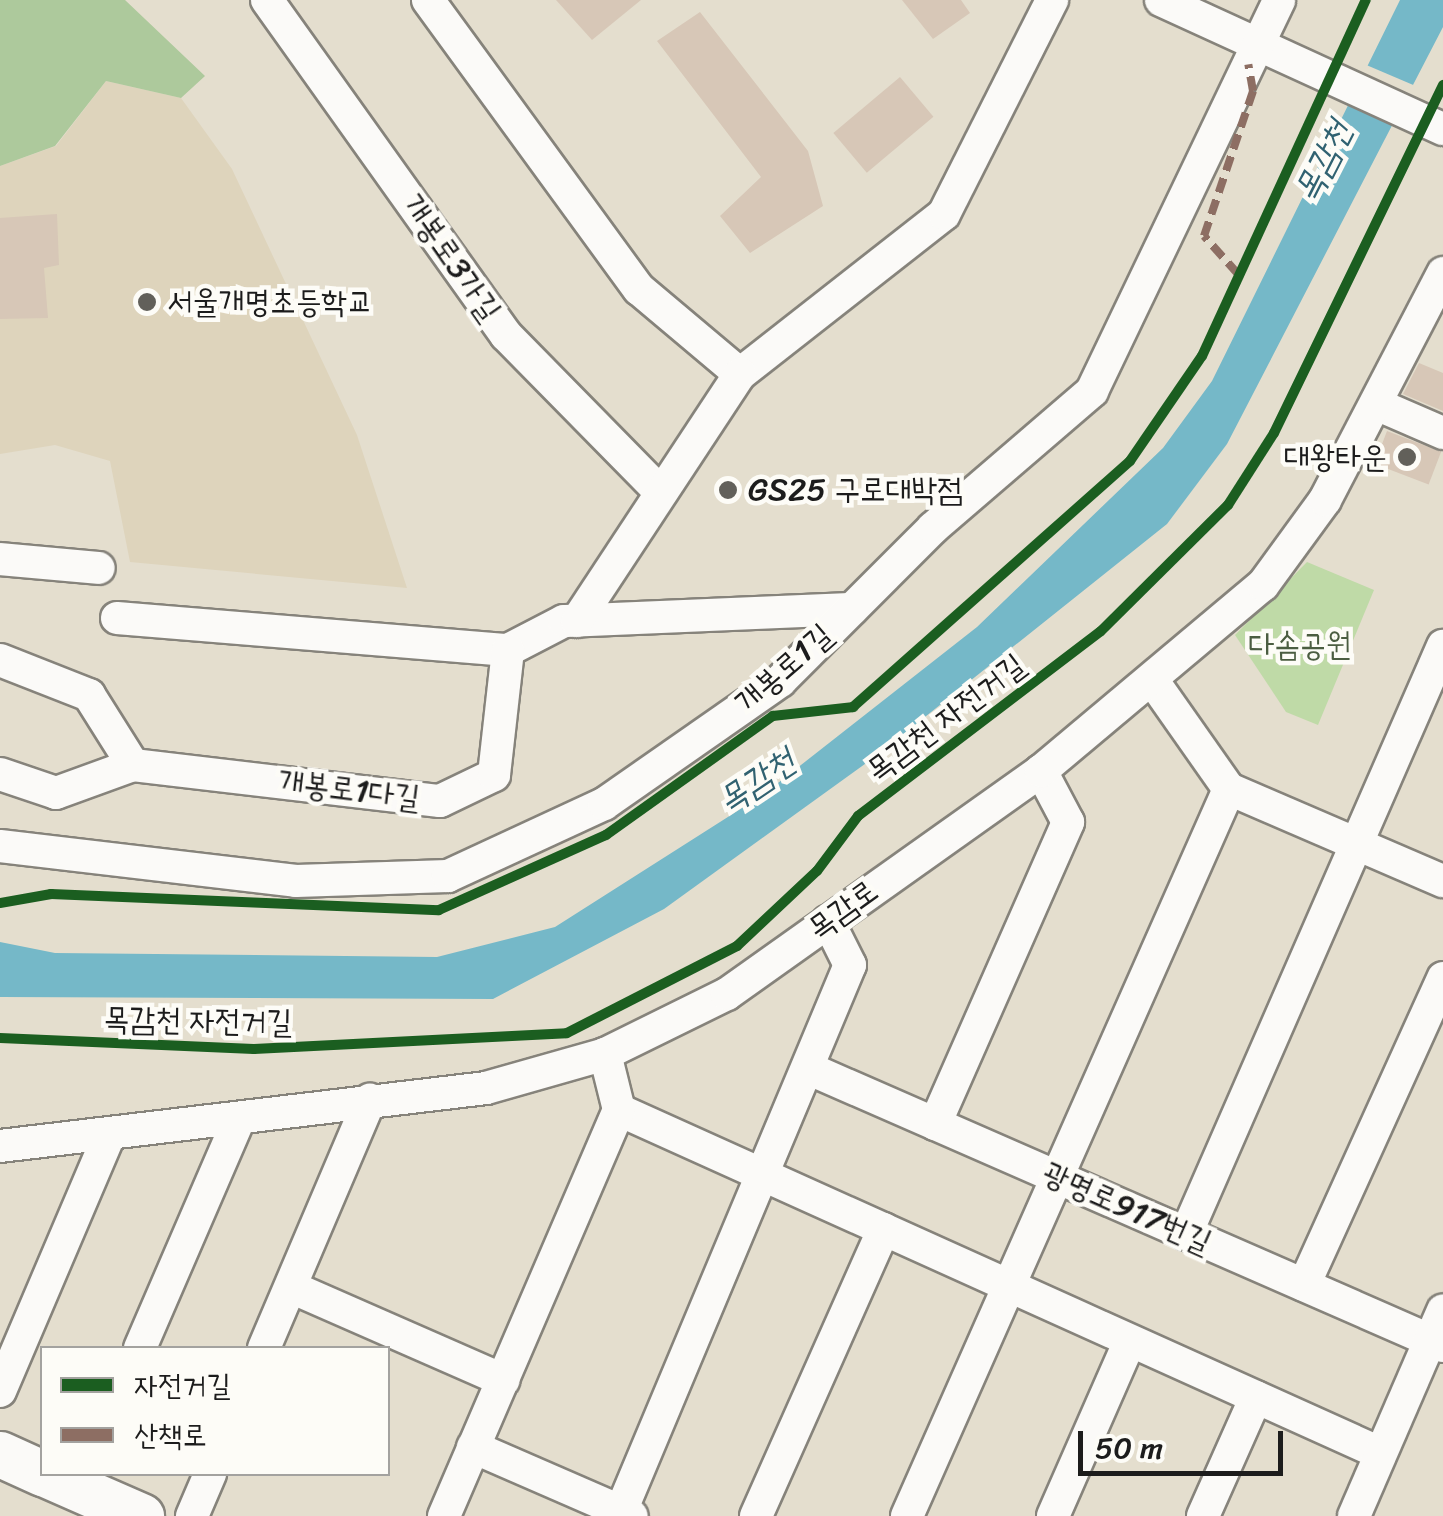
<!DOCTYPE html>
<html>
<head>
<meta charset="utf-8">
<style>
	body { margin:0 }
	#map { position:relative; width:1443px; height:1516px; overflow:hidden; background:#e4dece; font-family:Sriracha,"Poor Story",sans-serif }
	div>[style] { position:absolute }
	[style*='--x'] { left:calc(var(--x)*1px); top:calc(var(--y)*1px); width:calc(var(--w)*1px); rotate:calc(var(--a)*1deg) }
	.built>* { inset:0; background:#ded4bc }
	.green>* { inset:0; background:#bfdaa7 }
	.forest>* { inset:0; background:#adc99c }
	.water>* { inset:0; background:#75b8c8 }
	.pier>* { inset:0; background:#e4dece; transform-origin:0 0 }
	.building>* { inset:0; background:#d7c7b7; transform-origin:0 0 }
	.roads { filter:drop-shadow(2px 0 #86837b) drop-shadow(-2px 0 #86837b) drop-shadow(0 2px #86837b) drop-shadow(0 -2px #86837b) }
	.street>* { height:32px; margin:-16px; padding:0 16px; transform-origin:16px; border-radius:16px; background:#fbfaf8 }
	.secondary>* { height:45px; margin:-22.5px; padding:0 22.5px; transform-origin:22.5px; border-radius:22.5px; background:#fbfaf8 }
	.quiet>* { height:8px; margin-top:-4px; transform-origin:0; background:repeating-linear-gradient(90deg,#8d6e63 0 15px,transparent 0 23px) }
	.cycleway>* { height:10px; margin:-5px; padding:0 5px; transform-origin:5px; border-radius:5px; background:#1b5e20 }
	.dots>* { width:28px; height:28px; translate:-50% -50%; box-sizing:border-box; border:5px solid #fdfcf7; border-radius:50% }
	span { translate:-50% -50%; white-space:nowrap; text-align:center; line-height:1.15; -webkit-text-stroke:9px #fdfcf7; paint-order:stroke }
	.street-label { font-size:32px; color:#1c1c1c }
	.poi-label { font-size:32px; color:#1c1c1c }
	.left { translate:0 -50%; text-align:left }
	.right { translate:-100% -50%; text-align:right }
	.park-label { font-size:32px; color:#4b5d41 }
	.water-label { font-size:35px; color:#316271; font-style:italic }
	.legend { position:absolute; left:40px; top:1346px; width:350px; height:130px; box-sizing:border-box; background:#fdfcf7; border:2px solid #a3a29f; margin:0; padding:12px 18px; list-style:none; font-size:30px; color:#1c1c1c }
	.legend li { display:flex; align-items:center; gap:20px; height:50px }
	.legend b { width:50px; border:2px solid #a3a29f }
	.scale { position:absolute; left:1078px; top:1431px; width:205px; height:45px; box-sizing:border-box; border:5px solid #1c1c1c; border-top:0; padding-left:12px; font-size:30px; line-height:35px; white-space:nowrap; color:#1c1c1c; -webkit-text-stroke:8px #fdfcf7; paint-order:stroke }
</style>
</head>
<body>
<div id="map">
	<div class="built">
		<div style="clip-path:polygon(106px 81px,181px 98px,232px 169px,357px 435px,407px 588px,130px 562px,110px 461px,55px 445px,0 454px,0 166px,56px 146px)"></div>
	</div>
	<div class="green">
		<div style="clip-path:polygon(1307px 562px,1374px 590px,1318px 725px,1286px 712px,1235px 635px)"></div>
	</div>
	<div class="forest">
		<div style="clip-path:polygon(0 0,125px 0,205px 76px,181px 98px,106px 81px,55px 146px,0 166px)"></div>
	</div>
	<div class="water">
		<div style="clip-path:polygon(1400px 0,1443px 0,1443px 27px,1227px 444px,1167px 524px,876px 756px,664px 909px,493px 999px,0 997px,0 942px,55px 953px,437px 957px,555px 927px,764px 794px,977px 627px,1163px 448px,1212px 381px)"></div>
	</div>
	<div class="pier">
		<div style="left:1364px;top:64px;width:58px;height:44px;rotate:23deg"></div>
	</div>
	<div class="building">
		<div style="clip-path:polygon(556px 0,641px 0,592px 40px)"></div>
		<div style="clip-path:polygon(902px 0,961px 0,970px 13px,933px 39px)"></div>
		<div style="clip-path:polygon(700px 12px,808px 151px,823px 206px,750px 253px,720px 216px,761px 177px,657px 41px)"></div>
		<div style="left:900px;top:77px;width:52px;height:87px;rotate:50deg"></div>
		<div style="clip-path:polygon(57px 214px,59px 265px,44px 268px,48px 318px,0 319px,0 218px)"></div>
		<div style="clip-path:polygon(1419px 363px,1443px 373px,1443px 411px,1403px 394px)"></div>
		<div style="left:1387px;top:431px;width:58px;height:35px;rotate:21deg"></div>
	</div>
	<div class="roads">
		<div class="street">
			<div style="--x:267;--y:0;--w:412;--a:54.5"></div>
			<div style="--x:506;--y:335;--w:221;--a:45.5"></div>
			<div style="--x:428;--y:0;--w:358;--a:53.9"></div>
			<div style="--x:639;--y:289;--w:132;--a:40.1"></div>
			<div style="--x:740;--y:374;--w:259;--a:-38.1"></div>
			<div style="--x:944;--y:214;--w:240;--a:-63.2"></div>
			<div style="--x:1161;--y:0;--w:310;--a:24.6"></div>
			<div style="--x:1376;--y:404;--w:73;--a:23.4"></div>
			<div style="--x:0;--y:559;--w:99;--a:5.2"></div>
			<div style="--x:117;--y:618;--w:392;--a:4.7"></div>
			<div style="--x:508;--y:650;--w:63;--a:-27.4"></div>
			<div style="--x:564;--y:621;--w:288;--a:-2.4"></div>
			<div style="--x:577;--y:621;--w:296;--a:-56.6"></div>
			<div style="--x:0;--y:660;--w:96;--a:21.5"></div>
			<div style="--x:89;--y:695;--w:83;--a:57.8"></div>
			<div style="--x:1153;--y:681;--w:132;--a:54.9"></div>
			<div style="--x:1229;--y:789;--w:233;--a:23.3"></div>
			<div style="--x:0;--y:774;--w:59;--a:18.7"></div>
			<div style="--x:56;--y:793;--w:82;--a:-20"></div>
			<div style="--x:133;--y:765;--w:309;--a:6.7"></div>
			<div style="--x:440;--y:801;--w:60;--a:-25.7"></div>
			<div style="--x:494;--y:775;--w:126;--a:-83.6"></div>
			<div style="--x:0;--y:846;--w:298;--a:6.7"></div>
			<div style="--x:296;--y:881;--w:152;--a:-1.9"></div>
			<div style="--x:448;--y:876;--w:172;--a:-24.8"></div>
			<div style="--x:604;--y:804;--w:215;--a:-34.9"></div>
			<div style="--x:780;--y:681;--w:216;--a:-45"></div>
			<div style="--x:933;--y:528;--w:210;--a:-40.7"></div>
			<div style="--x:1092;--y:391;--w:433;--a:-64.4"></div>
			<div style="--x:812;--y:1070;--w:689;--a:23.62"></div>
			<div style="--x:619;--y:1110;--w:835;--a:24.26"></div>
			<div style="--x:935;--y:1124;--w:330;--a:-66.2"></div>
			<div style="--x:1068;--y:822;--w:58;--a:-117.9"></div>
			<div style="--x:0;--y:1146;--w:489;--a:-6.8"></div>
			<div style="--x:486;--y:1088;--w:124;--a:-15.9"></div>
			<div style="--x:605;--y:1054;--w:136;--a:-26.2"></div>
			<div style="--x:727;--y:994;--w:385;--a:-35.4"></div>
			<div style="--x:1041;--y:771;--w:290;--a:-40"></div>
			<div style="--x:1263;--y:585;--w:105;--a:-53.9"></div>
			<div style="--x:1325;--y:500;--w:256;--a:-62.5"></div>
			<div style="--x:1186;--y:1234;--w:642;--a:-66.39"></div>
			<div style="--x:1304;--y:1285;--w:337;--a:-65.6"></div>
			<div style="--x:291;--y:1287;--w:232;--a:23.7"></div>
			<div style="--x:140;--y:1348;--w:249;--a:-66.6"></div>
			<div style="--x:264;--y:1348;--w:270;--a:-66.9"></div>
			<div style="--x:0;--y:1391;--w:278;--a:-66.9"></div>
			<div style="--x:473;--y:1447;--w:173;--a:23.5"></div>
			<div style="--x:621;--y:1511;--w:592;--a:-67.25"></div>
			<div style="--x:850;--y:965;--w:49;--a:-116.6"></div>
			<div style="--x:192;--y:1516;--w:46;--a:-66.8"></div>
			<div style="--x:444;--y:1516;--w:442;--a:-66.7"></div>
			<div style="--x:619;--y:1110;--w:58;--a:-104"></div>
			<div style="--x:756;--y:1516;--w:314;--a:-66"></div>
			<div style="--x:907;--y:1516;--w:795;--a:-66.11"></div>
			<div style="--x:1053;--y:1516;--w:191;--a:-66.3"></div>
			<div style="--x:1203;--y:1516;--w:130;--a:-66"></div>
			<div style="--x:1354;--y:1516;--w:224;--a:-66.6"></div>
		</div>
		<div class="secondary">
			<div style="--x:0;--y:1454;--w:46;--a:24.3"></div>
			<div style="--x:45;--y:1474;--w:105;--a:23.6"></div>
		</div>
	</div>
	<div class="quiet">
		<div style="--x:1238;--y:274;--w:51;--a:-131.8"></div>
		<div style="--x:1204;--y:236;--w:153;--a:-71.3"></div>
		<div style="--x:1253;--y:91;--w:27;--a:-100"></div>
	</div>
	<div class="cycleway">
		<div style="--x:0;--y:903;--w:52;--a:-10"></div>
		<div style="--x:51;--y:894;--w:388;--a:2.4"></div>
		<div style="--x:439;--y:910;--w:183;--a:-24.2"></div>
		<div style="--x:606;--y:835;--w:205;--a:-35.5"></div>
		<div style="--x:773;--y:716;--w:81;--a:-6.4"></div>
		<div style="--x:853;--y:707;--w:370;--a:-41.6"></div>
		<div style="--x:1130;--y:461;--w:127;--a:-55.6"></div>
		<div style="--x:1202;--y:356;--w:392;--a:-65.3"></div>
		<div style="--x:0;--y:1038;--w:254;--a:2.5"></div>
		<div style="--x:254;--y:1049;--w:313;--a:-2.9"></div>
		<div style="--x:567;--y:1033;--w:191;--a:-27.1"></div>
		<div style="--x:737;--y:946;--w:110;--a:-43.2"></div>
		<div style="--x:817;--y:871;--w:69;--a:-53.3"></div>
		<div style="--x:858;--y:816;--w:305;--a:-37.3"></div>
		<div style="--x:1101;--y:631;--w:179;--a:-44.8"></div>
		<div style="--x:1228;--y:505;--w:85;--a:-57.4"></div>
		<div style="--x:1274;--y:433;--w:387;--a:-64.1"></div>
	</div>
	<div class="dots">
		<div style="left:147px;top:302px;background:#62605a"></div>
		<div style="left:1407px;top:457px;background:#62605a"></div>
		<div style="left:728px;top:490px;background:#62605a"></div>
	</div>
	<div class="street-label">
		<span style="left:451px;top:258px;rotate:55deg">개봉로3가길</span>
		<span style="left:784px;top:669px;rotate:-41deg">개봉로1길</span>
		<span style="left:946px;top:718px;rotate:-37deg">목감천 자전거길</span>
		<span style="left:349px;top:790px;rotate:7deg">개봉로1다길</span>
		<span style="left:843px;top:910px;rotate:-36deg">목감로</span>
		<span style="left:198px;top:1021px;rotate:1deg">목감천 자전거길</span>
		<span style="left:1127px;top:1208px;rotate:24deg">광명로917번길</span>
	</div>
	<div class="poi-label">
		<span class="left" style="left:167px;top:302px">서울개명초등학교</span>
		<span class="right" style="left:1387px;top:457px">대왕타운</span>
		<span class="left" style="left:748px;top:490px">GS25 구로대박점</span>
	</div>
	<div class="park-label">
		<span style="left:1300px;top:645px">다솜공원</span>
	</div>
	<div class="water-label">
		<span style="left:1322px;top:161px;rotate:-63deg">목감천</span>
		<span style="left:756px;top:780px;rotate:-34deg">목감천</span>
	</div>
	<ul class="legend">
	<li><b style="height:12px;background:#1b5e20"></b>자전거길</li>
	<li><b style="height:12px;background:#8d6e63"></b>산책로</li>
	</ul>
	<div class="scale">50 m</div>
</div>
</body>
</html>
